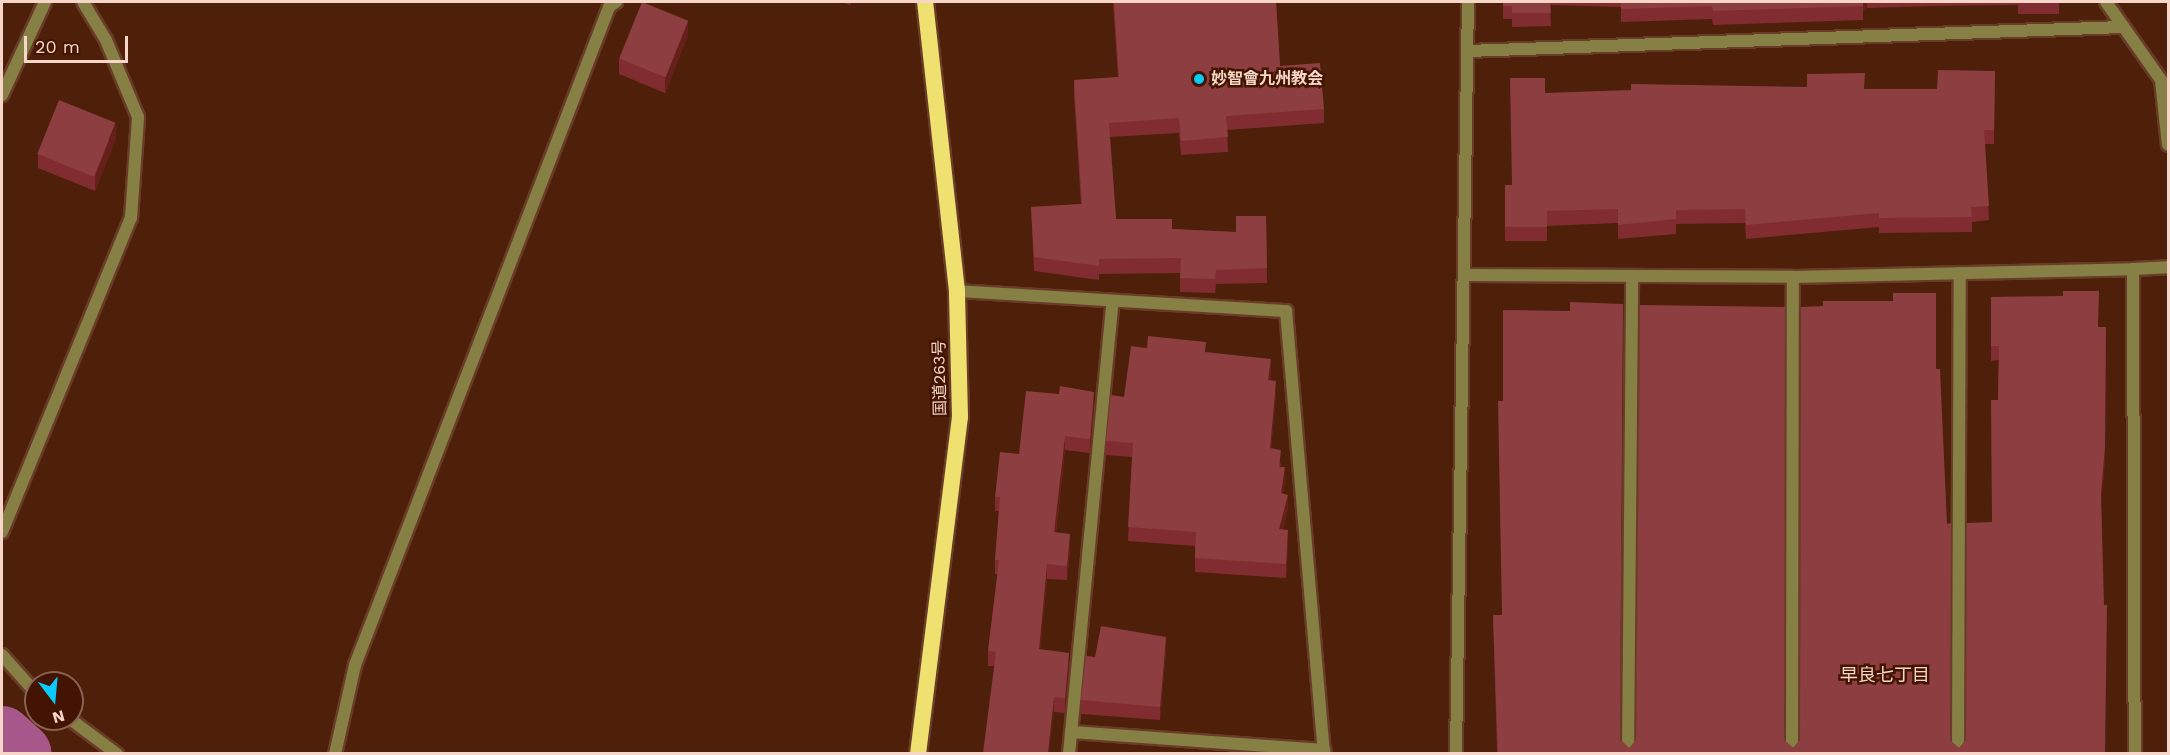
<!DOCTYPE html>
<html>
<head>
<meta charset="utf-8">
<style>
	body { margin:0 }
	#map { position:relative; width:2170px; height:755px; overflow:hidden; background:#4e1f09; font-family:"Work Sans","Noto Sans JP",sans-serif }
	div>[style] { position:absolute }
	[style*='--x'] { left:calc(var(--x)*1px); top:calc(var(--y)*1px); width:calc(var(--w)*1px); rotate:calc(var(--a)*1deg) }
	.river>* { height:62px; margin:-31px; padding:0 31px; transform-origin:31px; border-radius:31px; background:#a7578a }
	.roads { filter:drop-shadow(2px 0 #693c28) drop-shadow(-2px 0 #693c28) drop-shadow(0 2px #693c28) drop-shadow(0 -2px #693c28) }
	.minor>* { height:12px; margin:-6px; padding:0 6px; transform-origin:6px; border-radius:6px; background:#878044 }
	.trunk>* { height:16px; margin:-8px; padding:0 8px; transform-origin:8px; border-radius:8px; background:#eee16f }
	.wall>* { inset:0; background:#812c30 }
	.shaded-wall>* { inset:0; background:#671f19 }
	.building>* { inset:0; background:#8d3e40; transform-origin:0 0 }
	.dots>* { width:16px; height:16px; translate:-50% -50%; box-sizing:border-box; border:3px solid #421401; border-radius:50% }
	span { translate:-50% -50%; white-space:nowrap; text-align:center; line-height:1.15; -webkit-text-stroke:5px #421401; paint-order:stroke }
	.poi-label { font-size:16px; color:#f5d6c9; font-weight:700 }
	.left { translate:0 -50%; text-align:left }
	.street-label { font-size:16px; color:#f5d6c9 }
	.neighbourhood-label { font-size:18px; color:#f5d6c9 }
	.frame { position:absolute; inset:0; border:3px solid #f5d6c9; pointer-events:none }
	.north { position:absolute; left:24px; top:671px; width:60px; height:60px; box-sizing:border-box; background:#421401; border:2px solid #8a6251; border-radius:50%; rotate:164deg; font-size:16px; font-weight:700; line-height:24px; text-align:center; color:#f5d6c9 }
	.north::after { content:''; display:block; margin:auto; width:21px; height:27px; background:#08cbf9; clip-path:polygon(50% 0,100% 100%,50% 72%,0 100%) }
	.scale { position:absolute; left:24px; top:36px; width:104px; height:27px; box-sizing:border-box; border:3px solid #f5d6c9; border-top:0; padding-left:8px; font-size:18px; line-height:21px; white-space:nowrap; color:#f5d6c9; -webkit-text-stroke:4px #421401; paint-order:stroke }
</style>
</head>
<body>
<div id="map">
	<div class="river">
		<div style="--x:2;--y:737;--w:25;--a:42"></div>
	</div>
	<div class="roads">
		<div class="minor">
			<div style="--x:2106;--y:2;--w:95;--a:54.8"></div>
			<div style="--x:2161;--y:80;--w:65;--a:83.9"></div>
			<div style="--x:1468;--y:51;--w:656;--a:-2.1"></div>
			<div style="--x:2;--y:95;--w:102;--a:-65.2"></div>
			<div style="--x:2133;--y:269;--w:35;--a:-3"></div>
			<div style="--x:1465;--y:275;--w:328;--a:0.3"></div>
			<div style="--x:1793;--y:277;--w:340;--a:-1.3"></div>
			<div style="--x:2133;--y:269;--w:485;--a:89.8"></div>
			<div style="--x:957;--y:291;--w:330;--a:3.5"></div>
			<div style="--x:1286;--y:311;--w:445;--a:85.1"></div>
			<div style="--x:2;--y:532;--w:339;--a:-67.7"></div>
			<div style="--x:131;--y:218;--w:101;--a:-86"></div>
			<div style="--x:138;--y:117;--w:83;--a:-112.6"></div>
			<div style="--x:106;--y:40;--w:44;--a:-121.2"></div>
			<div style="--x:2;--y:655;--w:51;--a:48.2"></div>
			<div style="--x:70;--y:719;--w:59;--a:36.7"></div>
			<div style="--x:1071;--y:732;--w:254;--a:4.1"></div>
			<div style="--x:335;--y:754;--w:91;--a:-77.3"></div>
			<div style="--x:355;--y:665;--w:705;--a:-68.89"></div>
			<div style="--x:609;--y:7;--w:9;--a:-36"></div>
			<div style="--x:1069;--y:754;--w:455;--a:-84.5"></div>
			<div style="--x:1456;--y:754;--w:752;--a:-89.09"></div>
			<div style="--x:1628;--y:754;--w:478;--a:-89.5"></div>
			<div style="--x:1792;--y:754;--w:477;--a:-89.9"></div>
			<div style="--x:1958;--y:754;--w:481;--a:-89.8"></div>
		</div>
		<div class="trunk">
			<div style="--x:918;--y:754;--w:340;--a:-82.9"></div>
			<div style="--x:960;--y:417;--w:126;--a:-91.4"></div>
			<div style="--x:957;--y:291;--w:291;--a:-96.3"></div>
		</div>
	</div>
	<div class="wall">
		<div style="clip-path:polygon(841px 2px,852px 2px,850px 5px)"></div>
		<div style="clip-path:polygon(1113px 2px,1276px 2px,1280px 66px,1324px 109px,1324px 123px,1227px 130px,1228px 152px,1181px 155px,1179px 133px,1110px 137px,1116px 219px,1172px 229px,1236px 232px,1266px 216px,1267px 283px,1216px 284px,1215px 293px,1180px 292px,1180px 273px,1099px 274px,1099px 280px,1034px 271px,1031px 207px,1081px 204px,1074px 95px,1074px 80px,1118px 77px)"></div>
		<div style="clip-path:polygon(1503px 2px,2059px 2px,2059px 14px,2018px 14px,2018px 5px,1932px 6px,1867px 8px,1863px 10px,1863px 20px,1713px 25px,1712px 19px,1621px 22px,1621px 7px,1550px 5px,1551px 26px,1512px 27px,1512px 19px,1503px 19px)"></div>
		<div style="clip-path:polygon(688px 35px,665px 93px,619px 74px,619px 59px)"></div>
		<div style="clip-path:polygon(1995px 71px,1994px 144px,1985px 144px,1989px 220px,1972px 222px,1972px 232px,1879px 233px,1879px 227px,1746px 239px,1745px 223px,1676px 224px,1676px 234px,1618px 239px,1618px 223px,1547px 226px,1547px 241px,1505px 241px,1505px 185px,1512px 185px,1545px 93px,1937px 89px)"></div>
		<div style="clip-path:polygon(116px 138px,95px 191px,38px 168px,38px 154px)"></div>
		<div style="clip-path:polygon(1991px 297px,2099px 327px,2105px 461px,2101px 503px,2105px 752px,2109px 753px,1497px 753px,1493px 615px,1629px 748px,1784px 740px,1793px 748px,1800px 740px,1936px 369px,1950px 740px,1959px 748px,1966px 740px,1992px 522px,1998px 400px,1999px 360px,1991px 361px)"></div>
		<div style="clip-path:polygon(1206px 352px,1271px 373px,1270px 381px,1276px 395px,1271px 448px,1281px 464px,1280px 467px,1285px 481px,1283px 493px,1288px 509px,1283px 529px,1288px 544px,1286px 578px,1195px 572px,1195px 546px,1128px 541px,1132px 457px,1106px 455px,1106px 441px,1124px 397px)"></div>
		<div style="clip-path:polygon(1094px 406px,1090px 453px,1065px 450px,1056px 533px,1070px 548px,1067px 580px,1047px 579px,1040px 649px,1069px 667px,1065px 713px,1054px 712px,994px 666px,988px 666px,988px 651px,998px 574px,995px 574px,995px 560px,999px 511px,995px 511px,995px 497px,1019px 454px)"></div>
		<div style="clip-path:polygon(1166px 650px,1160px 720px,1081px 714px,1081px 700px,1095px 657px)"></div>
	</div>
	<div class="shaded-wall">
		<div style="clip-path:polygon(1863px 2px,1867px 2px,1867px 8px,1863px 10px)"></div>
		<div style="clip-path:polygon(688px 21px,688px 35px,665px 93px,665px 78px)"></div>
		<div style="clip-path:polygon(116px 123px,116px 138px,95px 191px,95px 176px)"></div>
		<div style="clip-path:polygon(2106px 327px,2105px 461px,2101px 507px,2101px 493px)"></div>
		<div style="clip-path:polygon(1271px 359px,1271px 373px,1268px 395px,1268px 380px)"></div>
		<div style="clip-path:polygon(1276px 381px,1276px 395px,1270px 462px,1270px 448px)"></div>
		<div style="clip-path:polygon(1094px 392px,1094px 406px,1090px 453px,1090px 439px)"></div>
		<div style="clip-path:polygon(1065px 436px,1065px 450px,1054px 547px,1054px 532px)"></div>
		<div style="clip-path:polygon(1285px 467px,1285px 481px,1281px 507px,1281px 493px)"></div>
		<div style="clip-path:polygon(1288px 495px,1288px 509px,1279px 543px,1279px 529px)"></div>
		<div style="clip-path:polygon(1288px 530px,1288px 544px,1286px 578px,1286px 564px)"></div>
		<div style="clip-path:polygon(1070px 534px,1070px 548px,1067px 580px,1067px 566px)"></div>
		<div style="clip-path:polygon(1047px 564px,1047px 579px,1039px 664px,1039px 649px)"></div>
		<div style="clip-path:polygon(1166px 637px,1166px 650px,1160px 720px,1160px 707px)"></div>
		<div style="clip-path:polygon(1069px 653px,1069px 667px,1065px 713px,1065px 698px)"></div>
		<div style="clip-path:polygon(1054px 697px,1054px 712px,1049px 753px,1048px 753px)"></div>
	</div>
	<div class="building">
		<div style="left:642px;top:2px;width:50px;height:61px;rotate:22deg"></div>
		<div style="clip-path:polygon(1114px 2px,1276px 2px,1280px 66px,1320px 63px,1324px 109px,1226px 116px,1228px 137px,1181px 141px,1179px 118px,1109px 123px,1116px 219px,1172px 219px,1172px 229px,1236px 232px,1236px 216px,1266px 216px,1267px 268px,1216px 270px,1215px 279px,1180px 278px,1181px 258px,1099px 259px,1099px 266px,1034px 257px,1031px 207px,1082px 204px,1074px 80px,1119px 77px)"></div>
		<div style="clip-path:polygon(1503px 2px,1550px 2px,1551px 13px,1512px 13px,1512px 6px,1503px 6px)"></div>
		<div style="clip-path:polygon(1621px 2px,1863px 2px,1863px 6px,1713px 11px,1712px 6px,1621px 9px)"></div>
		<div style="clip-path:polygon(1938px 70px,1995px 71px,1994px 130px,1984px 130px,1989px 206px,1971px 207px,1972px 217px,1879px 218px,1879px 213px,1746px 225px,1745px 209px,1676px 210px,1676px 219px,1618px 225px,1618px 209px,1547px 211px,1547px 227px,1505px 227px,1505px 185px,1512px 185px,1510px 78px,1545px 78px,1545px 93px,1631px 90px,1631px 84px,1807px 87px,1807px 74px,1865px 73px,1864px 89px,1937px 89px)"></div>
		<div style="left:59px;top:100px;width:61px;height:58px;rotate:22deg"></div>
		<div style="clip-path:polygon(2063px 291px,2099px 291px,2098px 327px,2106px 327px,2105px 447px,2101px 493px,2104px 605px,2107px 605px,2105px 752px,2109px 752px,2109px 753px,1498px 753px,1493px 615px,1502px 615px,1498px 401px,1503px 401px,1503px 310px,1570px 311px,1570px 302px,1623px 304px,1620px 740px,1629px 748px,1636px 740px,1640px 305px,1785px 307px,1784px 740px,1793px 748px,1800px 740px,1801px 307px,1823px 306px,1823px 301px,1893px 301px,1893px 293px,1936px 293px,1936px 369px,1940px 369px,1947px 524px,1951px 523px,1950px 740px,1959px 748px,1966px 740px,1967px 523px,1992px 522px,1991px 400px,1998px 400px,1999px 346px,1991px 346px,1991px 297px,2063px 296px)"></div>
		<div style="clip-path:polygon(1148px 336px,1206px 342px,1205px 352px,1271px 359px,1268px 380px,1276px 381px,1270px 448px,1281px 450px,1279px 467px,1285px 467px,1281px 493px,1288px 495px,1279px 529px,1288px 530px,1286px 564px,1195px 558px,1196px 532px,1128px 527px,1133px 443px,1106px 441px,1111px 395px,1124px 397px,1131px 346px,1147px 348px)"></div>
		<div style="clip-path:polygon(1060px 386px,1094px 392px,1090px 439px,1065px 436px,1054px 532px,1070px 534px,1067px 566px,1047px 564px,1039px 649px,1069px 653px,1065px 698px,1054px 697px,1048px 753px,983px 753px,996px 652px,988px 651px,999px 560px,995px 560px,1000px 497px,995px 497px,1000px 452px,1019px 454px,1026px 391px,1059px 394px)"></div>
		<div style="clip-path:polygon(1101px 626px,1166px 637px,1160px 707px,1081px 700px,1086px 656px,1095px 657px)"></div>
	</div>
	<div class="dots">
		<div style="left:1199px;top:79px;background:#08cbf9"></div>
	</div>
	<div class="poi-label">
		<span class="left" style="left:1211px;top:79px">妙智會九州教会</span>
	</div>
	<div class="street-label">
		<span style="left:940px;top:378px;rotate:-91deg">国道263号</span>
	</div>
	<div class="neighbourhood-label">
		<span style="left:1885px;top:675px">早良七丁目</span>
	</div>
	<div class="frame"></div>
	<div class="north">N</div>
	<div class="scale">20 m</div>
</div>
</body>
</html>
